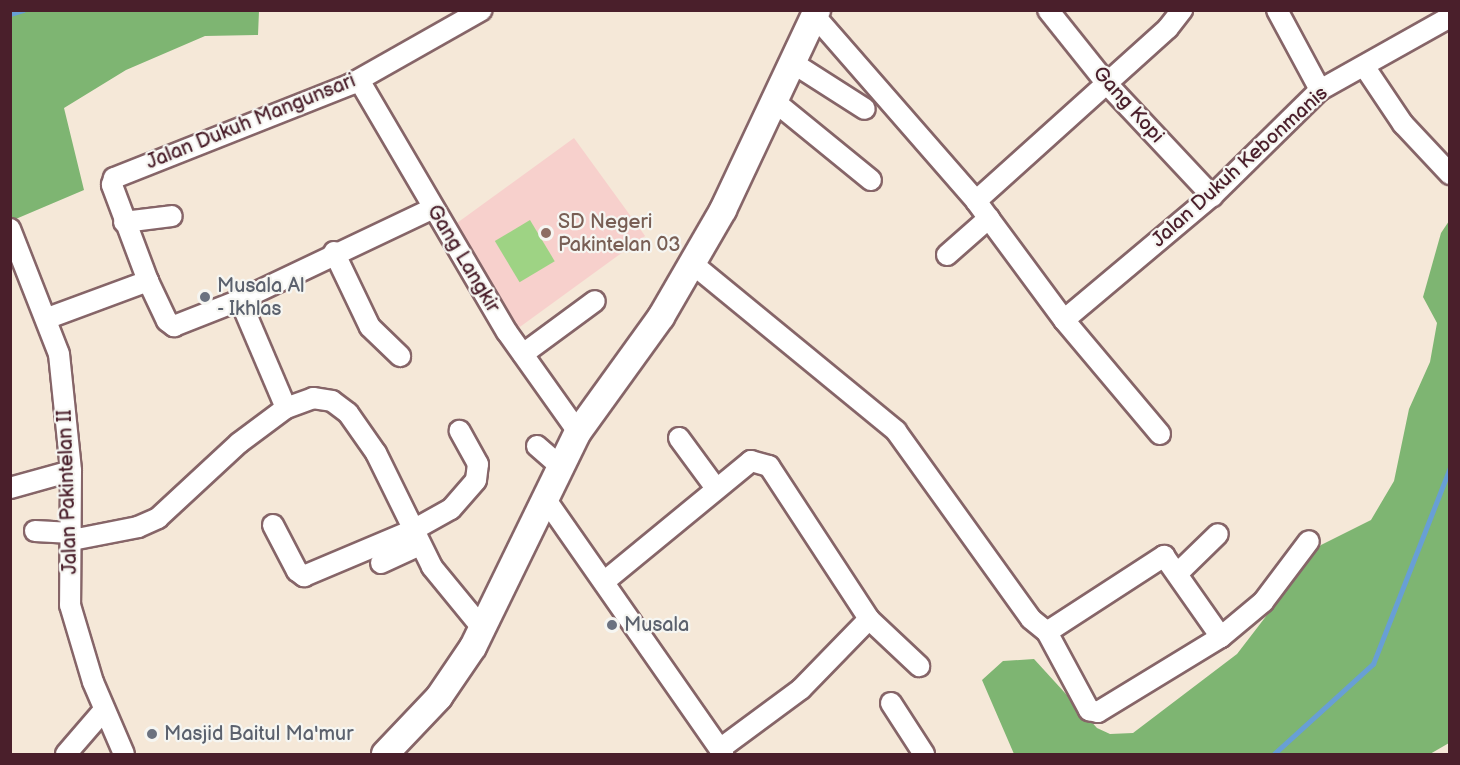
<!DOCTYPE html>
<html>
<head>
<meta charset="utf-8">
<style>
	body { margin:0 }
	#map { position:relative; width:1460px; height:765px; overflow:hidden; background:#f5e8d8; font-family:"Balsamiq Sans",sans-serif }
	div>[style] { position:absolute }
	[style*='--x'] { left:calc(var(--x)*1px); top:calc(var(--y)*1px); width:calc(var(--w)*1px); rotate:calc(var(--a)*1deg) }
	.built>* { inset:0; background:#f7d0cc; transform-origin:0 0 }
	.green>* { inset:0; background:#9ed384; transform-origin:0 0 }
	.forest>* { inset:0; background:#7eb572 }
	.stream>* { height:4.5px; margin:-2.25px; padding:0 2.25px; transform-origin:2.25px; border-radius:2.25px; background:#689fd5 }
	.roads { filter:drop-shadow(2px 0 #866568) drop-shadow(-2px 0 #866568) drop-shadow(0 2px #866568) drop-shadow(0 -2px #866568) }
	.minor>* { height:20px; margin:-10px; padding:0 10px; transform-origin:10px; border-radius:10px; background:#fff }
	.major>* { height:26px; margin:-13px; padding:0 13px; transform-origin:13px; border-radius:13px; background:#fff }
	.dots>* { width:16px; height:16px; translate:-50% -50%; box-sizing:border-box; border:3px solid #f6f6f2; border-radius:50% }
	span { translate:-50% -50%; white-space:nowrap; text-align:center; line-height:1.15; -webkit-text-stroke:4.5px #f6f6f2; paint-order:stroke }
	.street-label { font-size:20px; color:#4a1f2b }
	.education-label { font-size:20px; color:#785e54 }
	.left { translate:0 -50%; text-align:left }
	.worship-label { font-size:20px; color:#5b616d }
	.frame { position:absolute; inset:0; border:12px solid #4a1f2b; pointer-events:none }
</style>
</head>
<body>
<div id="map">
	<div class="built">
		<div style="left:574px;top:138px;width:121px;height:157px;rotate:54deg"></div>
	</div>
	<div class="green">
		<div style="left:530px;top:220px;width:48px;height:41px;rotate:59deg"></div>
	</div>
	<div class="forest">
		<div style="clip-path:polygon(11px 11px,259px 11px,258px 35px,205px 36px,126px 70px,64px 108px,84px 190px,11px 221px)"></div>
		<div style="clip-path:polygon(1449px 221px,1449px 743px,1430px 754px,1014px 754px,982px 680px,1003px 661px,1034px 659px,1097px 728px,1110px 734px,1133px 733px,1237px 654px,1321px 545px,1371px 520px,1394px 481px,1409px 409px,1430px 362px,1437px 323px,1423px 297px,1441px 233px)"></div>
	</div>
	<div class="stream">
		<div style="--x:10;--y:14;--w:14;--a:-17"></div>
		<div style="--x:1274;--y:754;--w:134;--a:-42.3"></div>
		<div style="--x:1373;--y:664;--w:211;--a:-68.6"></div>
	</div>
	<div class="roads">
		<div class="minor">
			<div style="--x:1048;--y:10;--w:95;--a:51.4"></div>
			<div style="--x:1107;--y:84;--w:154;--a:46.8"></div>
			<div style="--x:1277;--y:10;--w:91;--a:61.7"></div>
			<div style="--x:814;--y:15;--w:247;--a:48.9"></div>
			<div style="--x:976;--y:201;--w:148;--a:53.5"></div>
			<div style="--x:1064;--y:320;--w:149;--a:49.9"></div>
			<div style="--x:793;--y:63;--w:85;--a:32.6"></div>
			<div style="--x:1364;--y:66;--w:70;--a:56.1"></div>
			<div style="--x:1403;--y:124;--w:69;--a:46.8"></div>
			<div style="--x:359;--y:80;--w:292;--a:59.6"></div>
			<div style="--x:507;--y:332;--w:123;--a:54.6"></div>
			<div style="--x:774;--y:101;--w:125;--a:39.2"></div>
			<div style="--x:976;--y:201;--w:258;--a:-42"></div>
			<div style="--x:1168;--y:28;--w:23;--a:-52"></div>
			<div style="--x:124;--y:222;--w:48;--a:-7.1"></div>
			<div style="--x:10;--y:229;--w:134;--a:68.6"></div>
			<div style="--x:59;--y:354;--w:118;--a:84.1"></div>
			<div style="--x:71;--y:471;--w:134;--a:90.4"></div>
			<div style="--x:70;--y:605;--w:80;--a:73.4"></div>
			<div style="--x:93;--y:682;--w:78;--a:66.7"></div>
			<div style="--x:334;--y:252;--w:83;--a:64.4"></div>
			<div style="--x:370;--y:327;--w:42;--a:44"></div>
			<div style="--x:947;--y:255;--w:56;--a:-41.4"></div>
			<div style="--x:693;--y:264;--w:263;--a:39.4"></div>
			<div style="--x:896;--y:431;--w:231;--a:54.3"></div>
			<div style="--x:1031;--y:619;--w:21;--a:39"></div>
			<div style="--x:1047;--y:632;--w:140;--a:-33"></div>
			<div style="--x:1164;--y:556;--w:99;--a:54.9"></div>
			<div style="--x:1221;--y:637;--w:55;--a:-39.8"></div>
			<div style="--x:1263;--y:602;--w:76;--a:-53"></div>
			<div style="--x:148;--y:281;--w:103;--a:-110.6"></div>
			<div style="--x:112;--y:185;--w:7;--a:-74"></div>
			<div style="--x:114;--y:178;--w:255;--a:-21.6"></div>
			<div style="--x:351;--y:84;--w:150;--a:-29.5"></div>
			<div style="--x:240;--y:300;--w:212;--a:-25.4"></div>
			<div style="--x:48;--y:318;--w:107;--a:-20.3"></div>
			<div style="--x:148;--y:281;--w:44;--a:64.6"></div>
			<div style="--x:167;--y:321;--w:9;--a:36"></div>
			<div style="--x:174;--y:326;--w:71;--a:-21.5"></div>
			<div style="--x:240;--y:300;--w:117;--a:66.9"></div>
			<div style="--x:1064;--y:320;--w:193;--a:-40"></div>
			<div style="--x:1212;--y:196;--w:151;--a:-44.5"></div>
			<div style="--x:1320;--y:90;--w:149;--a:-29.3"></div>
			<div style="--x:523;--y:354;--w:89;--a:-36.4"></div>
			<div style="--x:679;--y:438;--w:61;--a:53.7"></div>
			<div style="--x:537;--y:446;--w:30;--a:41"></div>
			<div style="--x:10;--y:488;--w:63;--a:-15.6"></div>
			<div style="--x:544;--y:497;--w:313;--a:55.1"></div>
			<div style="--x:273;--y:525;--w:52;--a:62.4"></div>
			<div style="--x:297;--y:571;--w:9;--a:36"></div>
			<div style="--x:304;--y:576;--w:121;--a:-22.9"></div>
			<div style="--x:415;--y:529;--w:41;--a:-29.1"></div>
			<div style="--x:451;--y:509;--w:38;--a:-49"></div>
			<div style="--x:476;--y:480;--w:16;--a:-83"></div>
			<div style="--x:478;--y:464;--w:38;--a:-119"></div>
			<div style="--x:35;--y:531;--w:37;--a:3"></div>
			<div style="--x:72;--y:540;--w:67;--a:-11.1"></div>
			<div style="--x:138;--y:527;--w:22;--a:-24"></div>
			<div style="--x:158;--y:518;--w:110;--a:-42.8"></div>
			<div style="--x:239;--y:443;--w:59;--a:-36.7"></div>
			<div style="--x:286;--y:408;--w:29;--a:-20"></div>
			<div style="--x:313;--y:398;--w:19;--a:9"></div>
			<div style="--x:332;--y:401;--w:20;--a:37"></div>
			<div style="--x:348;--y:413;--w:49;--a:55"></div>
			<div style="--x:376;--y:453;--w:127;--a:63.8"></div>
			<div style="--x:432;--y:567;--w:80;--a:50.6"></div>
			<div style="--x:381;--y:563;--w:43;--a:-24.8"></div>
			<div style="--x:1179;--y:572;--w:54;--a:-44.3"></div>
			<div style="--x:605;--y:581;--w:189;--a:-39.4"></div>
			<div style="--x:751;--y:461;--w:19;--a:16"></div>
			<div style="--x:769;--y:466;--w:183;--a:56.8"></div>
			<div style="--x:869;--y:619;--w:98;--a:134.2"></div>
			<div style="--x:801;--y:689;--w:101;--a:143.5"></div>
			<div style="--x:869;--y:619;--w:69;--a:43.2"></div>
			<div style="--x:1047;--y:632;--w:89;--a:61.7"></div>
			<div style="--x:1089;--y:710;--w:9;--a:13"></div>
			<div style="--x:1098;--y:712;--w:144;--a:-31.4"></div>
			<div style="--x:891;--y:703;--w:61;--a:57.1"></div>
			<div style="--x:66;--y:754;--w:58;--a:-49.2"></div>
		</div>
		<div class="major">
			<div style="--x:385;--y:754;--w:79;--a:-46.5"></div>
			<div style="--x:439;--y:697;--w:60;--a:-55.8"></div>
			<div style="--x:473;--y:647;--w:239;--a:-64"></div>
			<div style="--x:578;--y:432;--w:142;--a:-54.2"></div>
			<div style="--x:661;--y:317;--w:124;--a:-59.9"></div>
			<div style="--x:723;--y:210;--w:221;--a:-64.8"></div>
		</div>
	</div>
	<div class="dots">
		<div style="left:546px;top:233px;background:#8d6e63"></div>
		<div style="left:205px;top:297px;background:#6b7280"></div>
		<div style="left:612px;top:625px;background:#6b7280"></div>
		<div style="left:152px;top:734px;background:#6b7280"></div>
	</div>
	<div class="street-label">
		<span style="left:1128px;top:105px;rotate:48deg">Gang Kopi</span>
		<span style="left:251px;top:122px;rotate:-22deg">Jalan Dukuh Mangunsari</span>
		<span style="left:1240px;top:167px;rotate:-42deg">Jalan Dukuh Kebonmanis</span>
		<span style="left:463px;top:259px;rotate:59deg">Gang Langkir</span>
		<span style="left:68px;top:492px;rotate:-92deg">Jalan Pakintelan II</span>
	</div>
	<div class="education-label">
		<span class="left" style="left:558px;top:234px">SD Negeri<br>Pakintelan 03</span>
	</div>
	<div class="worship-label">
		<span class="left" style="left:217px;top:298px">Musala Al<br>- Ikhlas</span>
		<span class="left" style="left:624px;top:625px">Musala</span>
		<span class="left" style="left:164px;top:734px">Masjid Baitul Ma'mur</span>
	</div>
	<div class="frame"></div>
</div>
</body>
</html>
